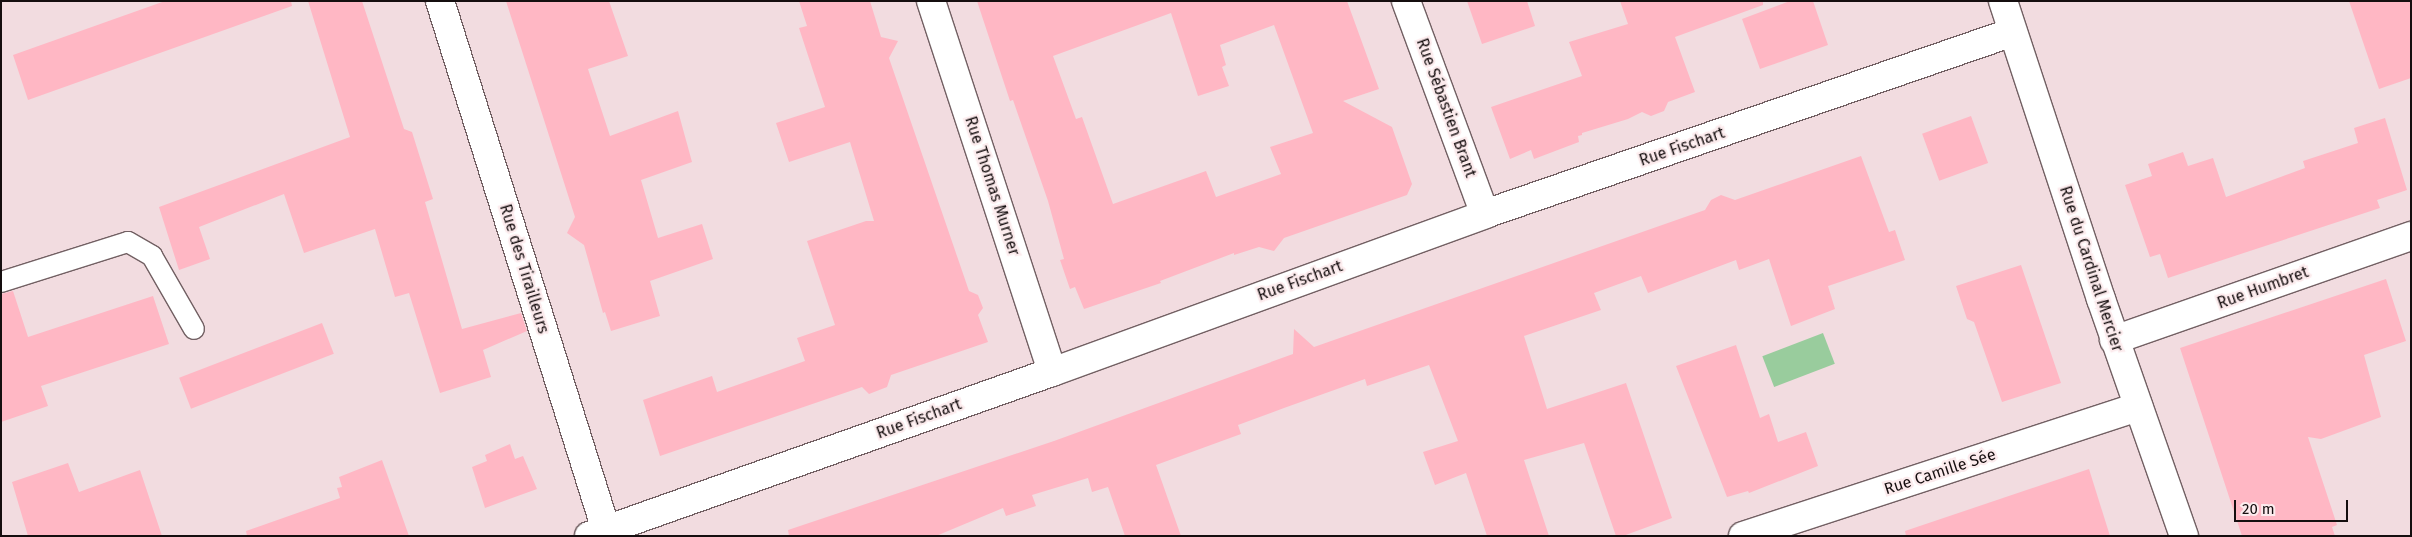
<!DOCTYPE html>
<html>
<head>
<meta charset="utf-8">
<style>
	body { margin:0 }
	#map { position:relative; width:2412px; height:537px; overflow:hidden; background:#f2dce0; font-family:"Fira Sans",sans-serif }
	div>[style] { position:absolute }
	[style*='--x'] { left:calc(var(--x)*1px); top:calc(var(--y)*1px); width:calc(var(--w)*1px); rotate:calc(var(--a)*1deg) }
	.water>* { inset:0; background:#99cc9d; transform-origin:0 0 }
	.building>* { inset:0; background:#ffb7c4; transform-origin:0 0 }
	.roads { filter:drop-shadow(1px 0 #726063) drop-shadow(-1px 0 #726063) drop-shadow(0 1px #726063) drop-shadow(0 -1px #726063) }
	.service>* { height:20px; margin:-10px; padding:0 10px; transform-origin:10px; border-radius:10px; background:#fff }
	.minor>* { height:28px; margin:-14px; padding:0 14px; transform-origin:14px; border-radius:14px; background:#fff }
	span { translate:-50% -50%; white-space:nowrap; text-align:center; line-height:1.15; -webkit-text-stroke:4.5px #fcebed; paint-order:stroke }
	.street-label { font-size:16px; color:#150e0f }
	.frame { position:absolute; inset:0; border:2px solid #150e0f; pointer-events:none }
	.scale { position:absolute; left:2234px; top:500px; width:114px; height:22px; box-sizing:border-box; border:2px solid #150e0f; border-top:0; padding-left:6px; font-size:15px; line-height:18px; white-space:nowrap; color:#150e0f; -webkit-text-stroke:4px #fcebed; paint-order:stroke }
</style>
</head>
<body>
<div id="map">
	<div class="water">
		<div style="left:1823px;top:333px;width:33px;height:65px;rotate:69deg"></div>
	</div>
	<div class="building">
		<div style="clip-path:polygon(165px 1px,291px 1px,292px 6px,28px 100px,13px 55px)"></div>
		<div style="clip-path:polygon(308px 1px,362px 1px,404px 129px,412px 132px,433px 199px,425px 202px,462px 329px,521px 313px,527px 331px,483px 350px,491px 377px,440px 393px,409px 293px,395px 297px,375px 229px,304px 253px,284px 194px,199px 227px,210px 259px,179px 270px,159px 207px,350px 137px)"></div>
		<div style="clip-path:polygon(506px 1px,609px 1px,628px 56px,588px 69px,610px 136px,678px 111px,692px 162px,641px 180px,658px 238px,702px 224px,713px 259px,650px 281px,660px 316px,611px 331px,605px 312px,603px 313px,584px 245px,567px 233px,575px 217px)"></div>
		<div style="clip-path:polygon(799px 1px,870px 1px,881px 37px,898px 41px,889px 58px,969px 291px,978px 295px,983px 308px,978px 315px,988px 342px,891px 375px,887px 387px,869px 394px,862px 387px,660px 456px,643px 400px,712px 376px,717px 392px,805px 361px,797px 338px,835px 325px,807px 241px,866px 221px,874px 221px,850px 142px,789px 162px,776px 123px,825px 107px,799px 28px,807px 26px)"></div>
		<div style="clip-path:polygon(evenodd,977px 1px,1347px 1px,1379px 89px,1343px 101px,1392px 127px,1412px 184px,1407px 195px,1284px 238px,1274px 251px,1259px 247px,1234px 255px,1234px 253px,1160px 281px,1161px 283px,1084px 309px,1075px 287px,1070px 289px,1060px 260px,1064px 259px,1048px 201px,1013px 100px,1010px 101px,977px 1px,1171px 13px,1198px 96px,1229px 86px,1222px 67px,1226px 65px,1220px 45px,1274px 25px,1313px 133px,1270px 147px,1281px 174px,1216px 197px,1206px 171px,1113px 204px,1082px 117px,1076px 119px,1053px 56px,1171px 13px)"></div>
		<div style="clip-path:polygon(1467px 1px,1527px 1px,1535px 26px,1482px 44px)"></div>
		<div style="clip-path:polygon(1620px 1px,1763px 1px,1763px 5px,1675px 37px,1695px 92px,1668px 102px,1664px 111px,1651px 116px,1642px 112px,1628px 119px,1582px 133px,1582px 135px,1578px 136px,1579px 142px,1534px 159px,1531px 150px,1510px 159px,1491px 107px,1582px 76px,1569px 42px,1628px 24px)"></div>
		<div style="clip-path:polygon(1790px 1px,1813px 1px,1828px 45px,1760px 69px,1742px 19px)"></div>
		<div style="clip-path:polygon(2349px 1px,2411px 1px,2411px 78px,2379px 89px)"></div>
		<div style="left:1971px;top:116px;width:50px;height:52px;rotate:70deg"></div>
		<div style="clip-path:polygon(2385px 118px,2407px 190px,2377px 200px,2380px 208px,2168px 278px,2160px 254px,2150px 257px,2125px 185px,2152px 176px,2148px 164px,2183px 152px,2188px 166px,2213px 158px,2226px 197px,2305px 168px,2303px 161px,2358px 143px,2354px 128px)"></div>
		<div style="clip-path:polygon(1861px 156px,1889px 232px,1895px 230px,1905px 260px,1828px 286px,1835px 309px,1791px 326px,1769px 259px,1739px 270px,1736px 260px,1648px 293px,1641px 276px,1594px 293px,1601px 310px,1524px 336px,1547px 409px,1626px 383px,1672px 518px,1623px 536px,1616px 536px,1584px 443px,1524px 460px,1549px 536px,1487px 536px,1466px 473px,1435px 485px,1423px 452px,1458px 441px,1429px 365px,1367px 386px,1365px 379px,1284px 408px,1238px 425px,1241px 434px,1156px 465px,1181px 536px,1125px 536px,1108px 487px,1092px 492px,1088px 478px,1032px 495px,1036px 506px,1006px 516px,1003px 508px,936px 536px,789px 536px,788px 530px,1054px 441px,1293px 354px,1294px 329px,1314px 347px,1705px 210px,1711px 200px,1721px 195px,1735px 200px)"></div>
		<div style="clip-path:polygon(2021px 265px,2061px 383px,2002px 402px,1974px 322px,1967px 319px,1956px 286px)"></div>
		<div style="clip-path:polygon(2386px 279px,2406px 341px,2364px 355px,2381px 417px,2321px 439px,2308px 437px,2337px 525px,2332px 527px,2335px 536px,2242px 536px,2180px 348px)"></div>
		<div style="clip-path:polygon(13px 291px,28px 337px,153px 296px,169px 344px,41px 386px,48px 406px,1px 422px,1px 294px)"></div>
		<div style="left:322px;top:323px;width:33px;height:153px;rotate:69deg"></div>
		<div style="clip-path:polygon(1736px 345px,1760px 418px,1769px 414px,1778px 442px,1806px 432px,1818px 466px,1749px 493px,1748px 491px,1727px 497px,1676px 366px)"></div>
		<div style="clip-path:polygon(510px 444px,515px 459px,523px 456px,537px 489px,485px 508px,472px 467px,487px 461px,485px 455px)"></div>
		<div style="clip-path:polygon(382px 460px,409px 536px,247px 536px,246px 531px,340px 498px,337px 488px,342px 487px,339px 477px)"></div>
		<div style="clip-path:polygon(68px 463px,79px 492px,140px 470px,162px 536px,28px 536px,12px 482px)"></div>
		<div style="clip-path:polygon(2089px 469px,2110px 536px,1906px 536px,1905px 531px)"></div>
	</div>
	<div class="roads">
		<div class="service">
			<div style="--x:1;--y:282;--w:133;--a:-17.5"></div>
			<div style="--x:128;--y:242;--w:28;--a:30"></div>
			<div style="--x:152;--y:256;--w:84;--a:60.1"></div>
		</div>
		<div class="minor">
			<div style="--x:440;--y:1;--w:561;--a:72.57"></div>
			<div style="--x:931;--y:1;--w:390;--a:71.9"></div>
			<div style="--x:1406;--y:1;--w:227;--a:69.7"></div>
			<div style="--x:2003;--y:1;--w:314;--a:71.8"></div>
			<div style="--x:2101;--y:299;--w:251;--a:70.7"></div>
			<div style="--x:2114;--y:340;--w:315;--a:-19.3"></div>
			<div style="--x:589;--y:536;--w:491;--a:-19.5"></div>
			<div style="--x:1052;--y:372;--w:461;--a:-20"></div>
			<div style="--x:1485;--y:214;--w:558;--a:-19.02"></div>
			<div style="--x:1743;--y:536;--w:416;--a:-18.1"></div>
		</div>
	</div>
	<div class="street-label">
		<span style="left:1446px;top:108px;rotate:70deg">Rue Sébastien Brant</span>
		<span style="left:1682px;top:147px;rotate:-19deg">Rue Fischart</span>
		<span style="left:992px;top:186px;rotate:72deg">Rue Thomas Murner</span>
		<span style="left:524px;top:269px;rotate:73deg">Rue des Tirailleurs</span>
		<span style="left:2091px;top:269px;rotate:72deg">Rue du Cardinal Mercier</span>
		<span style="left:1300px;top:281px;rotate:-20deg">Rue Fischart</span>
		<span style="left:2263px;top:288px;rotate:-20deg">Rue Humbret</span>
		<span style="left:919px;top:419px;rotate:-20deg">Rue Fischart</span>
		<span style="left:1940px;top:472px;rotate:-18deg">Rue Camille Sée</span>
	</div>
	<div class="frame"></div>
	<div class="scale">20 m</div>
</div>
</body>
</html>
